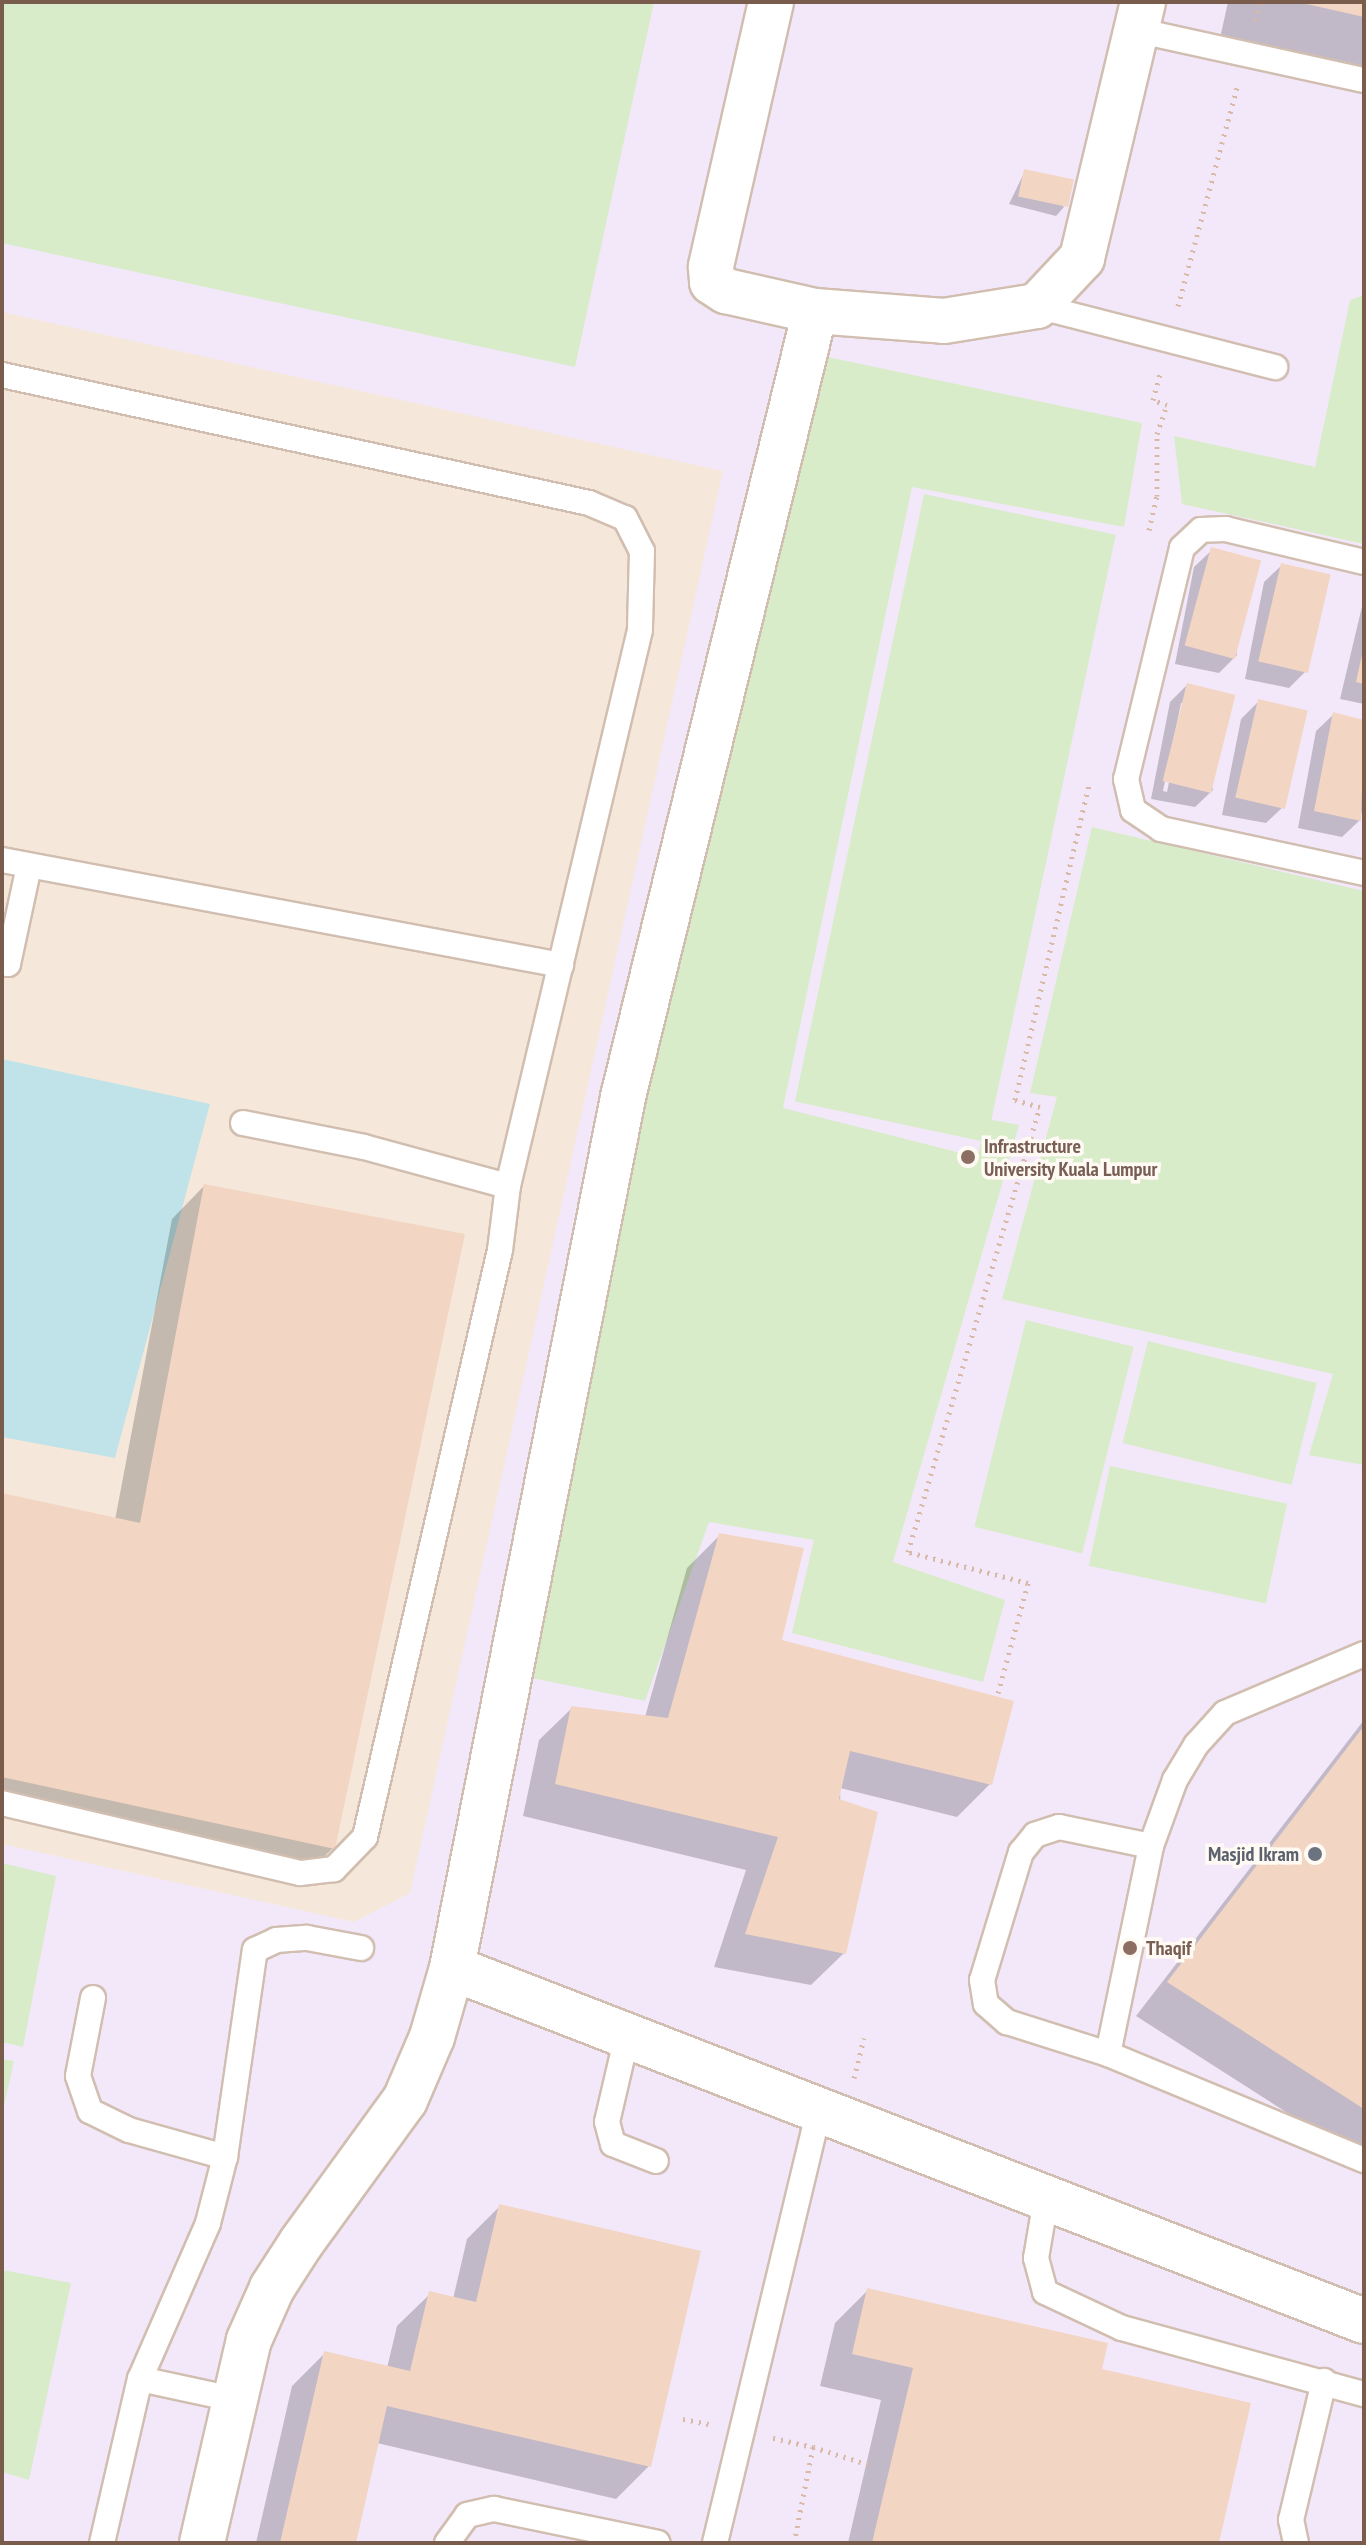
<!DOCTYPE html>
<html>
<head>
<meta charset="utf-8">
<style>
	body { margin:0 }
	#map { position:relative; width:1366px; height:2545px; overflow:hidden; background:#fdf6ec; font-family:"PT Sans Narrow",sans-serif }
	div>[style] { position:absolute }
	[style*='--x'] { left:calc(var(--x)*1px); top:calc(var(--y)*1px); width:calc(var(--w)*1px); rotate:calc(var(--a)*1deg) }
	.residential>* { inset:0; background:#f5e8da; transform-origin:0 0 }
	.education>* { inset:0; background:#f3e8fa }
	.green>* { inset:0; background:#d8ecc9; transform-origin:0 0 }
	.water>* { inset:0; background:#bfe3e8 }
	.shadow>* { inset:0; background:#0003 }
	.building>* { inset:0; background:#f3d5c3; transform-origin:0 0 }
	.path>* { height:5px; margin-top:-2.5px; transform-origin:0; background:repeating-linear-gradient(90deg,#d9b8a5 0 2px,transparent 0 8px) }
	.roads { filter:drop-shadow(2px 0 #d1beb0) drop-shadow(-2px 0 #d1beb0) drop-shadow(0 2px #d1beb0) drop-shadow(0 -2px #d1beb0) }
	.service>* { height:24px; margin:-12px; padding:0 12px; transform-origin:12px; border-radius:12px; background:#fff }
	.minor>* { height:44px; margin:-22px; padding:0 22px; transform-origin:22px; border-radius:22px; background:#fff }
	.dots>* { width:22px; height:22px; translate:-50% -50%; box-sizing:border-box; border:4px solid #fffaf3; border-radius:50% }
	span { translate:-50% -50%; white-space:nowrap; text-align:center; line-height:1.15; -webkit-text-stroke:7px #fffaf3; paint-order:stroke }
	.education-label { font-size:20px; color:#785e54; font-weight:700 }
	.left { translate:0 -50%; text-align:left }
	.worship-label { font-size:20px; color:#5b616d; font-weight:700 }
	.right { translate:-100% -50%; text-align:right }
	.frame { position:absolute; inset:0; border:4px solid #7a5c4d; pointer-events:none }
</style>
</head>
<body>
<div id="map">
	<div class="residential">
		<div style="left:2px;top:2px;width:1362px;height:2541px"></div>
	</div>
	<div class="education">
		<div style="clip-path:polygon(2px 2px,1364px 2px,1364px 2543px,2px 2543px,2px 1844px,354px 1922px,410px 1893px,723px 471px,2px 312px)"></div>
	</div>
	<div class="green">
		<div style="clip-path:polygon(2px 2px,654px 2px,575px 367px,2px 243px)"></div>
		<div style="clip-path:polygon(1364px 295px,1364px 544px,1182px 504px,1174px 436px,1315px 467px,1350px 300px)"></div>
		<div style="clip-path:polygon(818px 355px,1142px 423px,1124px 527px,912px 487px,783px 1108px,977px 1157px,987px 1119px,1019px 1125px,893px 1562px,1005px 1600px,983px 1682px,792px 1633px,814px 1540px,709px 1522px,645px 1701px,522px 1676px,676px 930px)"></div>
		<div style="left:924px;top:494px;width:196px;height:621px;rotate:12deg"></div>
		<div style="clip-path:polygon(1092px 827px,1364px 891px,1364px 1465px,1309px 1455px,1333px 1374px,1002px 1299px,1057px 1097px,1030px 1093px)"></div>
		<div style="left:1026px;top:1320px;width:111px;height:213px;rotate:14deg"></div>
		<div style="left:1148px;top:1341px;width:174px;height:105px;rotate:14deg"></div>
		<div style="left:1110px;top:1466px;width:181px;height:102px;rotate:12deg"></div>
		<div style="clip-path:polygon(2px 1863px,56px 1876px,23px 2047px,2px 2042px)"></div>
		<div style="clip-path:polygon(2px 2059px,14px 2061px,2px 2115px)"></div>
		<div style="clip-path:polygon(2px 2270px,71px 2283px,29px 2480px,2px 2472px)"></div>
	</div>
	<div class="water">
		<div style="clip-path:polygon(2px 1059px,210px 1104px,115px 1458px,2px 1437px)"></div>
	</div>
	<div class="shadow">
		<div style="clip-path:polygon(1228px 2px,1364px 2px,1364px 70px,1220px 38px)"></div>
		<div style="clip-path:polygon(1025px 171px,1064px 207px,1056px 216px,1009px 204px)"></div>
		<div style="clip-path:polygon(1212px 550px,1237px 655px,1219px 673px,1175px 664px,1194px 567px)"></div>
		<div style="clip-path:polygon(1282px 565px,1307px 670px,1289px 688px,1245px 679px,1264px 582px)"></div>
		<div style="clip-path:polygon(1364px 598px,1364px 704px,1340px 699px)"></div>
		<div style="clip-path:polygon(evenodd,1187px 685px,1213px 790px,1195px 807px,1151px 799px,1170px 702px,1187px 685px,1181px 703px,1185px 703px,1167px 792px,1163px 791px,1181px 703px)"></div>
		<div style="clip-path:polygon(1259px 701px,1284px 806px,1266px 823px,1222px 815px,1241px 719px)"></div>
		<div style="clip-path:polygon(1334px 714px,1364px 722px,1364px 800px,1360px 820px,1342px 837px,1298px 828px,1316px 731px)"></div>
		<div style="clip-path:polygon(204px 1186px,333px 1848px,300px 1880px,2px 1816px,2px 1495px,115px 1520px,172px 1219px)"></div>
		<div style="clip-path:polygon(720px 1535px,779px 1642px,990px 1784px,957px 1817px,840px 1788px,844px 1953px,811px 1985px,714px 1967px,746px 1870px,523px 1816px,539px 1740px,572px 1708px,645px 1717px,687px 1568px)"></div>
		<div style="clip-path:polygon(1364px 1720px,1364px 2162px,1136px 2016px)"></div>
		<div style="clip-path:polygon(500px 2206px,649px 2466px,616px 2499px,377px 2443px,354px 2543px,256px 2543px,292px 2386px,325px 2353px,387px 2368px,397px 2326px,430px 2294px,453px 2299px,467px 2239px)"></div>
		<div style="clip-path:polygon(868px 2290px,1100px 2370px,1217px 2543px,848px 2543px,881px 2400px,820px 2386px,835px 2323px)"></div>
	</div>
	<div class="building">
		<div style="clip-path:polygon(1364px 2px,1364px 17px,1302px 3px,1302px 2px)"></div>
		<div style="left:1024px;top:169px;width:51px;height:28px;rotate:12deg"></div>
		<div style="left:1211px;top:547px;width:52px;height:102px;rotate:15deg"></div>
		<div style="left:1281px;top:563px;width:51px;height:101px;rotate:13deg"></div>
		<div style="clip-path:polygon(1363px 650px,1364px 650px,1364px 684px,1356px 682px)"></div>
		<div style="left:1187px;top:683px;width:50px;height:101px;rotate:14deg"></div>
		<div style="left:1258px;top:699px;width:51px;height:101px;rotate:13deg"></div>
		<div style="clip-path:polygon(1333px 712px,1364px 720px,1361px 821px,1314px 811px)"></div>
		<div style="clip-path:polygon(204px 1184px,465px 1234px,335px 1849px,2px 1777px,2px 1493px,140px 1523px)"></div>
		<div style="clip-path:polygon(719px 1533px,804px 1548px,782px 1640px,1014px 1701px,992px 1785px,850px 1751px,839px 1799px,878px 1812px,846px 1954px,745px 1934px,778px 1837px,555px 1784px,571px 1706px,668px 1718px)"></div>
		<div style="clip-path:polygon(1364px 1726px,1364px 2109px,1167px 1982px)"></div>
		<div style="clip-path:polygon(499px 2204px,701px 2251px,651px 2467px,387px 2406px,356px 2543px,280px 2543px,324px 2351px,410px 2371px,429px 2291px,476px 2302px)"></div>
		<div style="clip-path:polygon(867px 2288px,1108px 2343px,1102px 2369px,1251px 2403px,1219px 2543px,872px 2543px,913px 2368px,852px 2354px)"></div>
	</div>
	<div class="path">
		<div style="--x:1255;--y:20;--w:19;--a:-74"></div>
		<div style="--x:1178;--y:306;--w:226;--a:-74.9"></div>
		<div style="--x:1149;--y:530;--w:35;--a:-77"></div>
		<div style="--x:1157;--y:496;--w:62;--a:-90"></div>
		<div style="--x:1157;--y:434;--w:31;--a:-71"></div>
		<div style="--x:1167;--y:405;--w:15;--a:-160"></div>
		<div style="--x:1153;--y:400;--w:27;--a:-75"></div>
		<div style="--x:998;--y:1693;--w:114;--a:-74.7"></div>
		<div style="--x:1028;--y:1583;--w:124;--a:-165.5"></div>
		<div style="--x:908;--y:1552;--w:464;--a:-73.5"></div>
		<div style="--x:1040;--y:1107;--w:26;--a:-164"></div>
		<div style="--x:1015;--y:1100;--w:324;--a:-76.8"></div>
		<div style="--x:854;--y:2078;--w:41;--a:-76"></div>
		<div style="--x:683;--y:2419;--w:26;--a:11"></div>
		<div style="--x:773;--y:2438;--w:41;--a:12.7"></div>
		<div style="--x:813;--y:2447;--w:98;--a:101.2"></div>
		<div style="--x:813;--y:2447;--w:60;--a:17.5"></div>
	</div>
	<div class="roads">
		<div class="service">
			<div style="--x:1136;--y:30;--w:233;--a:12.4"></div>
			<div style="--x:1037;--y:306;--w:246;--a:14.4"></div>
			<div style="--x:2;--y:375;--w:601;--a:12.3"></div>
			<div style="--x:589;--y:503;--w:39;--a:23"></div>
			<div style="--x:625;--y:518;--w:37;--a:63"></div>
			<div style="--x:642;--y:551;--w:79;--a:91.5"></div>
			<div style="--x:640;--y:630;--w:571;--a:103.36"></div>
			<div style="--x:508;--y:1186;--w:64;--a:97.1"></div>
			<div style="--x:500;--y:1250;--w:602;--a:102.95"></div>
			<div style="--x:365;--y:1837;--w:45;--a:134.1"></div>
			<div style="--x:334;--y:1869;--w:34;--a:173"></div>
			<div style="--x:300;--y:1873;--w:306;--a:-166.8"></div>
			<div style="--x:1364;--y:562;--w:142;--a:-166.6"></div>
			<div style="--x:1226;--y:529;--w:25;--a:178"></div>
			<div style="--x:1201;--y:530;--w:26;--a:137"></div>
			<div style="--x:1182;--y:548;--w:238;--a:103.6"></div>
			<div style="--x:1126;--y:779;--w:32;--a:77"></div>
			<div style="--x:1133;--y:810;--w:34;--a:34"></div>
			<div style="--x:1161;--y:829;--w:208;--a:12.2"></div>
			<div style="--x:2;--y:860;--w:569;--a:10.64"></div>
			<div style="--x:2;--y:963;--w:6;--a:9"></div>
			<div style="--x:8;--y:964;--w:100;--a:-77.9"></div>
			<div style="--x:243;--y:1123;--w:123;--a:11.2"></div>
			<div style="--x:364;--y:1147;--w:149;--a:15.2"></div>
			<div style="--x:1151;--y:1846;--w:94;--a:-168.3"></div>
			<div style="--x:1059;--y:1827;--w:25;--a:162"></div>
			<div style="--x:1035;--y:1835;--w:22;--a:129"></div>
			<div style="--x:1021;--y:1852;--w:134;--a:106.9"></div>
			<div style="--x:982;--y:1980;--w:24;--a:81"></div>
			<div style="--x:986;--y:2004;--w:28;--a:41"></div>
			<div style="--x:1007;--y:2022;--w:106;--a:17.6"></div>
			<div style="--x:1108;--y:2054;--w:277;--a:22.5"></div>
			<div style="--x:93;--y:1998;--w:79;--a:100.9"></div>
			<div style="--x:78;--y:2076;--w:37;--a:71"></div>
			<div style="--x:90;--y:2111;--w:43;--a:26"></div>
			<div style="--x:129;--y:2130;--w:100;--a:15.7"></div>
			<div style="--x:225;--y:2157;--w:209;--a:-81.8"></div>
			<div style="--x:255;--y:1950;--w:23;--a:-25"></div>
			<div style="--x:276;--y:1940;--w:31;--a:-4"></div>
			<div style="--x:307;--y:1938;--w:55;--a:10.5"></div>
			<div style="--x:627;--y:2036;--w:88;--a:103.1"></div>
			<div style="--x:607;--y:2122;--w:23;--a:75"></div>
			<div style="--x:613;--y:2144;--w:46;--a:21.6"></div>
			<div style="--x:1108;--y:2054;--w:212;--a:-78.3"></div>
			<div style="--x:1151;--y:1846;--w:70;--a:-70"></div>
			<div style="--x:1175;--y:1780;--w:41;--a:-59"></div>
			<div style="--x:1196;--y:1745;--w:43;--a:-47.8"></div>
			<div style="--x:1225;--y:1713;--w:151;--a:-23"></div>
			<div style="--x:1046;--y:2199;--w:60;--a:99.6"></div>
			<div style="--x:1036;--y:2258;--w:35;--a:75"></div>
			<div style="--x:1045;--y:2292;--w:85;--a:25.1"></div>
			<div style="--x:1122;--y:2328;--w:251;--a:15.3"></div>
			<div style="--x:140;--y:2379;--w:170;--a:-66.4"></div>
			<div style="--x:208;--y:2223;--w:68;--a:-75.6"></div>
			<div style="--x:102;--y:2543;--w:168;--a:-77"></div>
			<div style="--x:140;--y:2379;--w:95;--a:12.1"></div>
			<div style="--x:447;--y:2543;--w:34;--a:-54"></div>
			<div style="--x:467;--y:2515;--w:28;--a:-13"></div>
			<div style="--x:494;--y:2509;--w:167;--a:11.7"></div>
			<div style="--x:715;--y:2543;--w:445;--a:-76.5"></div>
			<div style="--x:1296;--y:2543;--w:24;--a:-102"></div>
			<div style="--x:1291;--y:2520;--w:143;--a:-76.6"></div>
		</div>
		<div class="minor">
			<div style="--x:771;--y:2;--w:272;--a:102.8"></div>
			<div style="--x:711;--y:267;--w:15;--a:86"></div>
			<div style="--x:712;--y:282;--w:17;--a:33"></div>
			<div style="--x:726;--y:291;--w:91;--a:12.7"></div>
			<div style="--x:815;--y:311;--w:129;--a:4.4"></div>
			<div style="--x:944;--y:321;--w:94;--a:-9.2"></div>
			<div style="--x:1037;--y:306;--w:66;--a:-46.8"></div>
			<div style="--x:1082;--y:258;--w:263;--a:-76.6"></div>
			<div style="--x:452;--y:1968;--w:978;--a:21.16"></div>
			<div style="--x:202;--y:2543;--w:208;--a:-77"></div>
			<div style="--x:249;--y:2340;--w:57;--a:-66.1"></div>
			<div style="--x:272;--y:2288;--w:54;--a:-57.2"></div>
			<div style="--x:301;--y:2243;--w:177;--a:-54"></div>
			<div style="--x:405;--y:2100;--w:69;--a:-66.8"></div>
			<div style="--x:432;--y:2037;--w:72;--a:-73.8"></div>
			<div style="--x:452;--y:1968;--w:888;--a:-78.89"></div>
			<div style="--x:623;--y:1097;--w:809;--a:-76.27"></div>
		</div>
	</div>
	<div class="dots">
		<div style="left:968px;top:1157px;background:#8d6e63"></div>
		<div style="left:1315px;top:1854px;background:#6b7280"></div>
		<div style="left:1130px;top:1948px;background:#8d6e63"></div>
	</div>
	<div class="education-label">
		<span class="left" style="left:984px;top:1158px">Infrastructure<br>University Kuala Lumpur</span>
		<span class="left" style="left:1146px;top:1948px">Thaqif</span>
	</div>
	<div class="worship-label">
		<span class="right" style="left:1299px;top:1854px">Masjid Ikram</span>
	</div>
	<div class="frame"></div>
</div>
</body>
</html>
